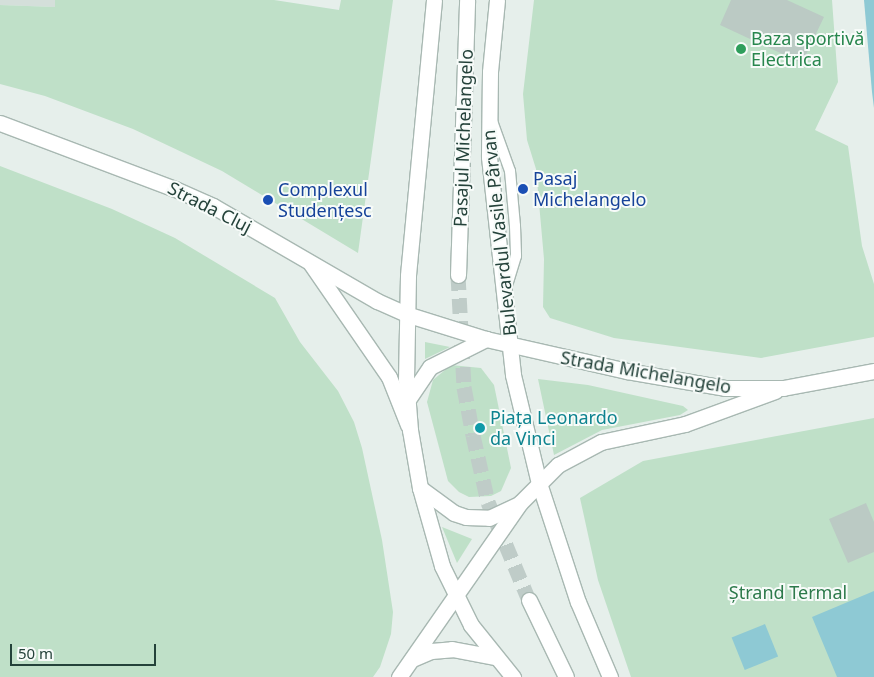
<!DOCTYPE html>
<html>
<head>
<meta charset="utf-8">
<style>
	body { margin:0 }
	#map { position:relative; width:874px; height:677px; overflow:hidden; background:#e6efeb; font-family:"Noto Sans",sans-serif }
	div>[style] { position:absolute }
	[style*='--x'] { left:calc(var(--x)*1px); top:calc(var(--y)*1px); width:calc(var(--w)*1px); rotate:calc(var(--a)*1deg) }
	.built>* { inset:0; background:#d4dfda }
	.green>* { inset:0; background:#bfe0c8 }
	.water>* { inset:0; background:#8ec9d4; transform-origin:0 0 }
	.building>* { inset:0; background:#bbcac4 }
	.secondary-tunnel>* { height:15px; margin-top:-7.5px; transform-origin:0; background:repeating-linear-gradient(90deg,#bfccc8 0 15px,transparent 0 23px) }
	.roads { filter:drop-shadow(1px 0 #a8b8b2) drop-shadow(-1px 0 #a8b8b2) drop-shadow(0 1px #a8b8b2) drop-shadow(0 -1px #a8b8b2) }
	.service>* { height:10px; margin:-5px; padding:0 5px; transform-origin:5px; border-radius:5px; background:#fff }
	.minor>* { height:15px; margin:-7.5px; padding:0 7.5px; transform-origin:7.5px; border-radius:7.5px; background:#fff }
	.secondary>* { height:15px; margin:-7.5px; padding:0 7.5px; transform-origin:7.5px; border-radius:7.5px; background:#fff }
	.dots>* { width:14px; height:14px; translate:-50% -50%; box-sizing:border-box; border:2px solid #f7fbf9; border-radius:50% }
	span { translate:-50% -50%; white-space:nowrap; text-align:center; line-height:1.15; -webkit-text-stroke:4px #f7fbf9; paint-order:stroke }
	.leisure-label { font-size:18px; color:#27864d }
	.left { translate:0 -50%; text-align:left }
	.street-label { font-size:18px; color:#24423a }
	.transit-label { font-size:18px; color:#164399 }
	.culture-label { font-size:18px; color:#0d838f }
	.park-label { font-size:18px; color:#2d7a4b }
	.scale { position:absolute; left:10px; top:644px; width:146px; height:22px; box-sizing:border-box; border:2px solid #24423a; border-top:0; padding-left:6px; font-size:15px; line-height:18px; white-space:nowrap; color:#24423a; -webkit-text-stroke:4px #f7fbf9; paint-order:stroke }
</style>
</head>
<body>
<div id="map">
	<div class="built">
		<div style="clip-path:polygon(0 0,55px 0,55px 7px,0 5px)"></div>
	</div>
	<div class="green">
		<div style="clip-path:polygon(55px 0,274px 0,339px 10px,341px 0,393px 0,358px 253px,222px 171px,133px 129px,45px 96px,0 84px,0 5px,55px 7px)"></div>
		<div style="clip-path:polygon(534px 0,832px 0,838px 82px,815px 130px,848px 146px,862px 246px,874px 284px,874px 337px,761px 358px,614px 338px,550px 318px,543px 307px,544px 259px,536px 169px,527px 140px,523px 94px)"></div>
		<div style="clip-path:polygon(0 166px,112px 209px,175px 238px,275px 298px,300px 342px,338px 391px,354px 422px,362px 448px,382px 540px,393px 612px,391px 634px,380px 667px,373px 677px,0 677px)"></div>
		<div style="clip-path:polygon(425px 342px,450px 347px,425px 359px)"></div>
		<div style="clip-path:polygon(451px 365px,481px 368px,494px 385px,511px 468px,501px 491px,491px 496px,469px 497px,459px 492px,448px 481px,427px 402px,433px 380px)"></div>
		<div style="clip-path:polygon(538px 379px,588px 385px,683px 406px,688px 410px,680px 415px,602px 430px,554px 455px)"></div>
		<div style="clip-path:polygon(874px 418px,874px 677px,631px 677px,598px 580px,580px 498px,643px 461px)"></div>
		<div style="clip-path:polygon(442px 527px,472px 539px,457px 563px)"></div>
	</div>
	<div class="water">
		<div style="clip-path:polygon(864px 0,874px 0,874px 108px,872px 92px)"></div>
		<div style="clip-path:polygon(874px 591px,874px 677px,837px 677px,812px 617px)"></div>
		<div style="left:765px;top:624px;width:35px;height:36px;rotate:68deg"></div>
	</div>
	<div class="building">
		<div style="clip-path:polygon(731px 0,787px 0,824px 17px,802px 63px,720px 25px)"></div>
		<div style="clip-path:polygon(866px 503px,874px 522px,874px 552px,848px 563px,829px 519px)"></div>
	</div>
	<div class="secondary-tunnel">
		<div style="--x:458;--y:275;--w:112;--a:86.9"></div>
		<div style="--x:464;--y:387;--w:49;--a:79.4"></div>
		<div style="--x:473;--y:435;--w:69;--a:77.4"></div>
		<div style="--x:488;--y:502;--w:106;--a:67.3"></div>
	</div>
	<div class="roads">
		<div class="service">
			<div style="--x:492;--y:121;--w:53;--a:70.2"></div>
			<div style="--x:510;--y:171;--w:55;--a:84.8"></div>
			<div style="--x:515;--y:226;--w:30;--a:88"></div>
			<div style="--x:516;--y:256;--w:34;--a:107"></div>
		</div>
		<div class="minor">
			<div style="--x:311;--y:264;--w:137;--a:55.4"></div>
			<div style="--x:389;--y:377;--w:52;--a:68.4"></div>
		</div>
		<div class="secondary">
			<div style="--x:434;--y:0;--w:277;--a:95.4"></div>
			<div style="--x:408;--y:276;--w:103;--a:91.1"></div>
			<div style="--x:406;--y:379;--w:51;--a:85.5"></div>
			<div style="--x:410;--y:430;--w:59;--a:80.2"></div>
			<div style="--x:420;--y:488;--w:81;--a:74.2"></div>
			<div style="--x:442;--y:566;--w:66;--a:63.8"></div>
			<div style="--x:471;--y:625;--w:67;--a:51.1"></div>
			<div style="--x:497;--y:0;--w:72;--a:95.6"></div>
			<div style="--x:490;--y:72;--w:85;--a:90.7"></div>
			<div style="--x:489;--y:157;--w:219;--a:83.7"></div>
			<div style="--x:513;--y:375;--w:111;--a:76.5"></div>
			<div style="--x:539;--y:483;--w:125;--a:71.9"></div>
			<div style="--x:578;--y:602;--w:82;--a:66.9"></div>
			<div style="--x:0;--y:123;--w:187;--a:20.7"></div>
			<div style="--x:175;--y:189;--w:42;--a:24.1"></div>
			<div style="--x:213;--y:206;--w:190;--a:30.1"></div>
			<div style="--x:377;--y:301;--w:35;--a:24"></div>
			<div style="--x:409;--y:315;--w:81;--a:17.3"></div>
			<div style="--x:486;--y:339;--w:145;--a:12.8"></div>
			<div style="--x:627;--y:371;--w:99;--a:9.8"></div>
			<div style="--x:725;--y:388;--w:58;--a:0"></div>
			<div style="--x:783;--y:388;--w:93;--a:-10.6"></div>
			<div style="--x:458;--y:275;--w:275;--a:-88.1"></div>
			<div style="--x:407;--y:401;--w:41;--a:-55.9"></div>
			<div style="--x:430;--y:367;--w:63;--a:-26.6"></div>
			<div style="--x:420;--y:488;--w:42;--a:36.3"></div>
			<div style="--x:454;--y:513;--w:13;--a:18"></div>
			<div style="--x:466;--y:517;--w:23;--a:2"></div>
			<div style="--x:489;--y:518;--w:33;--a:-25"></div>
			<div style="--x:529;--y:600;--w:85;--a:64.3"></div>
			<div style="--x:412;--y:659;--w:21;--a:-23"></div>
			<div style="--x:431;--y:651;--w:21;--a:-5"></div>
			<div style="--x:452;--y:649;--w:44;--a:10.5"></div>
			<div style="--x:399;--y:677;--w:212;--a:-55.2"></div>
			<div style="--x:520;--y:503;--w:54;--a:-45"></div>
			<div style="--x:558;--y:465;--w:49;--a:-28.1"></div>
			<div style="--x:601;--y:442;--w:86;--a:-12.1"></div>
			<div style="--x:685;--y:424;--w:96;--a:-20.1"></div>
		</div>
	</div>
	<div class="dots">
		<div style="left:741px;top:49px;background:#2e9e5b"></div>
		<div style="left:523px;top:189px;background:#1a4fb4"></div>
		<div style="left:268px;top:200px;background:#1a4fb4"></div>
		<div style="left:480px;top:428px;background:#0f9aa8"></div>
	</div>
	<div class="leisure-label">
		<span class="left" style="left:751px;top:49px">Baza sportivă<br>Electrica</span>
	</div>
	<div class="street-label">
		<span style="left:463px;top:138px;rotate:-88deg">Pasajul Michelangelo</span>
		<span style="left:210px;top:207px;rotate:27deg">Strada Cluj</span>
		<span style="left:499px;top:233px;rotate:-96deg">Bulevardul Vasile Pârvan</span>
		<span style="left:646px;top:372px;rotate:10deg">Strada Michelangelo</span>
	</div>
	<div class="transit-label">
		<span class="left" style="left:533px;top:189px">Pasaj<br>Michelangelo</span>
		<span class="left" style="left:278px;top:200px">Complexul<br>Studențesc</span>
	</div>
	<div class="culture-label">
		<span class="left" style="left:490px;top:428px">Piața Leonardo<br>da Vinci</span>
	</div>
	<div class="park-label">
		<span style="left:788px;top:592px">Ștrand Termal</span>
	</div>
	<div class="scale">50 m</div>
</div>
</body>
</html>
